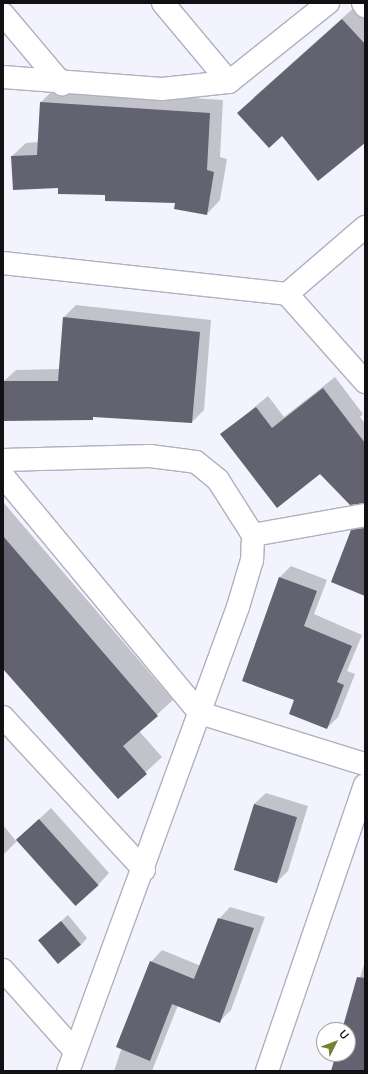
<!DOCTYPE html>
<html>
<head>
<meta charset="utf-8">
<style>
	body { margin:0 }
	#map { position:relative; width:368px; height:1074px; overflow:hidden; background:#f2f3fd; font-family:Manrope,sans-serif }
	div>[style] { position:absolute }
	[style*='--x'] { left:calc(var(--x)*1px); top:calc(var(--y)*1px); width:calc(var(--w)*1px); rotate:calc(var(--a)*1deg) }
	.shadow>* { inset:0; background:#0003 }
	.building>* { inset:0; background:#626271; transform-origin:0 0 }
	.roads { filter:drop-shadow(1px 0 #b0b0c1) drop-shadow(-1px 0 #b0b0c1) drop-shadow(0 1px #b0b0c1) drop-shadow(0 -1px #b0b0c1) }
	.minor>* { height:22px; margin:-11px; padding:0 11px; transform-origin:11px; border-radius:11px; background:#fff }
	span { translate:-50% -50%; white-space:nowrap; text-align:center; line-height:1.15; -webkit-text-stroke:3px #fff; paint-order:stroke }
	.frame { position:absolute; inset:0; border:4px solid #101015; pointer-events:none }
	.north { position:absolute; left:316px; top:1022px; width:40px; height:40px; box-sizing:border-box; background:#fff; border:1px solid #9f9fa1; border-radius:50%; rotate:48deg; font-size:11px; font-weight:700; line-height:16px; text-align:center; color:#101015 }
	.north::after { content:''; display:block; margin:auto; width:14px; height:18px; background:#728230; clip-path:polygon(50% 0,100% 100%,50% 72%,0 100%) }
</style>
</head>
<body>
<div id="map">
	<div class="shadow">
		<div style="clip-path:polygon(357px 5px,365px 13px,365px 141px,253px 98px)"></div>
		<div style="clip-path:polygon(54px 89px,223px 100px,220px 157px,227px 159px,220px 200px,207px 214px,176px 202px,59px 187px,12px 156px,26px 143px,38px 142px,41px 102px)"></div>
		<div style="clip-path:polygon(76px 305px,211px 320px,204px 410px,192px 422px,96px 416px,4px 420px,4px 381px,16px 370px,60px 369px,64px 317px)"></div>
		<div style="clip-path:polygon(335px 377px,363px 414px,360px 417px,365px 423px,365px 500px,320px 473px,222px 434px,268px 396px,284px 417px)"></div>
		<div style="clip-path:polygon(3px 502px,173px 700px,139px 731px,162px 757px,118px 798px,3px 668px)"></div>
		<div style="clip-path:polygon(364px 519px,365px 519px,365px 595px,352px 531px)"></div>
		<div style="clip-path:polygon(291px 566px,327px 580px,314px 614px,362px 635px,347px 671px,355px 674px,338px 717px,327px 728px,295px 700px,243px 681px,280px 577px)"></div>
		<div style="clip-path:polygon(266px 793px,308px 806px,288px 871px,276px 883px,254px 804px)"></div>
		<div style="clip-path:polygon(51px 808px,109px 873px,98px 885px,18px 840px,3px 855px,3px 825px,16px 841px)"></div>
		<div style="clip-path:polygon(230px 907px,265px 917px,231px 1010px,220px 1021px,178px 1005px,152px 1071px,114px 1071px,151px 962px,162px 950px,201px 966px,219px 919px)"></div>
		<div style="clip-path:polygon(68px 915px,87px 938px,81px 945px,39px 941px)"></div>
		<div style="clip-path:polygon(365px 961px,365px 1071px,332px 1071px,337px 1054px,348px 1054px,348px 1030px,345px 1030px)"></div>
	</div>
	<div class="building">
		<div style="clip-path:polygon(342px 19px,365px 44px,365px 143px,318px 181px,282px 136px,269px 148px,237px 113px)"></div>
		<div style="clip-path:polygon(40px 102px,210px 113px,207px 170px,214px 172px,207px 215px,174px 209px,175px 203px,105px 201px,105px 195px,58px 194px,58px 188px,13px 190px,11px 156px,37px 155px)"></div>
		<div style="clip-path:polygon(63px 317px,200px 332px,192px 423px,93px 417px,93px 420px,3px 421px,3px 381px,58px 381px)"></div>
		<div style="clip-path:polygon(323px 388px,365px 443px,365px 503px,350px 505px,320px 474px,277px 508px,220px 434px,256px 407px,272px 428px)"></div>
		<div style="clip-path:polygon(365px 528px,365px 596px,331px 582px,351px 530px)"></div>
		<div style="clip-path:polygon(3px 536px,158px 716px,123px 746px,147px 774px,118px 799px,3px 669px)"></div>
		<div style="clip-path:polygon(279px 577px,317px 591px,304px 626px,352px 646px,337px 682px,344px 685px,327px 729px,289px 714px,294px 700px,242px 681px)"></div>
		<div style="left:254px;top:804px;width:45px;height:69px;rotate:17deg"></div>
		<div style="left:39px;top:819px;width:89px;height:31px;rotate:48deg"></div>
		<div style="clip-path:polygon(218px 918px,254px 928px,220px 1023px,172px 1004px,150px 1061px,116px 1047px,150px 961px,194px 979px)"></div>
		<div style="left:61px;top:921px;width:31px;height:30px;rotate:50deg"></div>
		<div style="clip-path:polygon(357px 977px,365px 978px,365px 1071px,331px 1071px,336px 1054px,348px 1054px,348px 1030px,342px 1030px)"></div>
	</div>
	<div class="roads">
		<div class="minor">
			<div style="--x:163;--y:3;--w:103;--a:50.1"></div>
			<div style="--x:363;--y:3;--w:4;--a:56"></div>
			<div style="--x:3;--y:14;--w:92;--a:49.9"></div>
			<div style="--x:3;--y:77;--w:159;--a:4.3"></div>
			<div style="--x:162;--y:89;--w:67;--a:-6"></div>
			<div style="--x:229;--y:82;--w:127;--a:-38.6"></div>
			<div style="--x:3;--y:263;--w:286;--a:6.2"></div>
			<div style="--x:287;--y:294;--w:118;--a:48.4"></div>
			<div style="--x:287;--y:294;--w:103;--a:-40.7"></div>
			<div style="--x:3;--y:460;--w:147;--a:-1.6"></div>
			<div style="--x:150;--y:456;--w:46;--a:7.4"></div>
			<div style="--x:196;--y:462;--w:28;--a:39"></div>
			<div style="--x:218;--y:480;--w:65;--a:57.5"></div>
			<div style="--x:253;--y:535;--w:25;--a:92"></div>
			<div style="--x:252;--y:560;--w:49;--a:106.6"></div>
			<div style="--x:238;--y:607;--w:494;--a:110.1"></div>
			<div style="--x:3;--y:476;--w:308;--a:50.3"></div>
			<div style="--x:200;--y:713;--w:173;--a:17.2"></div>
			<div style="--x:253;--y:535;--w:114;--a:-10.1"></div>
			<div style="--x:3;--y:717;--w:208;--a:47.3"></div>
			<div style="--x:3;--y:970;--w:108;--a:48.4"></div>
			<div style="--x:267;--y:1071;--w:302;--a:-71.1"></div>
		</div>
	</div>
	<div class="frame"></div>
	<div class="north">U</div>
</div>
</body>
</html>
